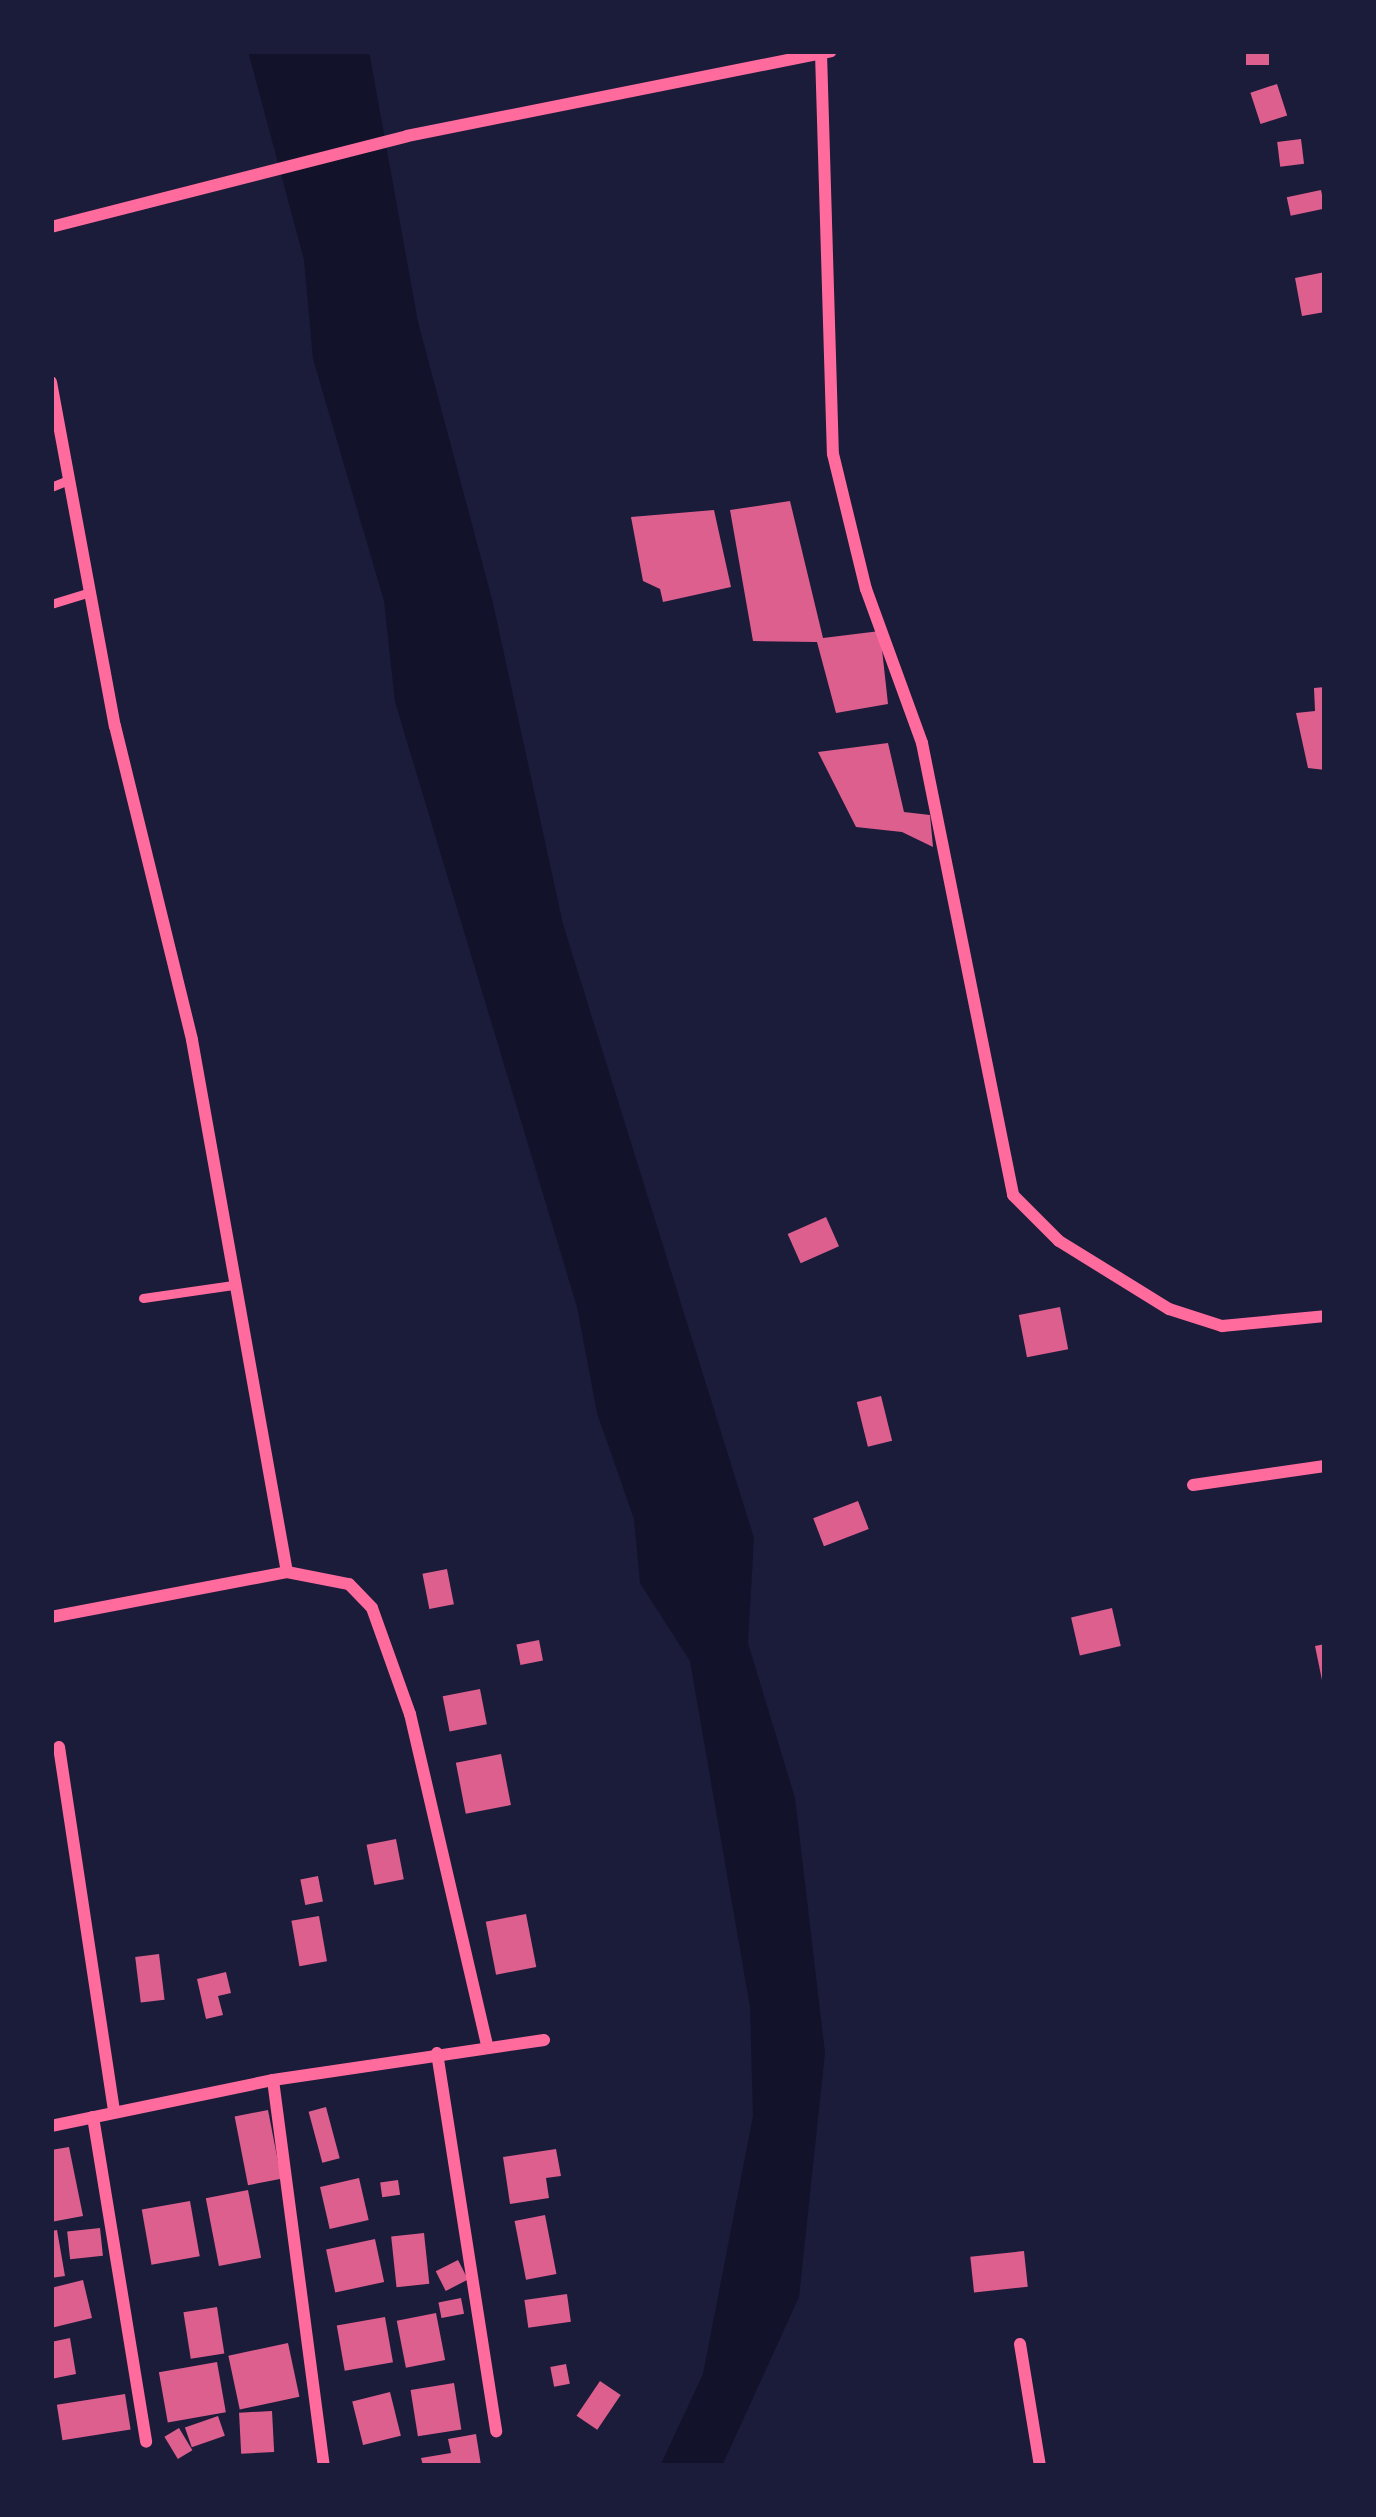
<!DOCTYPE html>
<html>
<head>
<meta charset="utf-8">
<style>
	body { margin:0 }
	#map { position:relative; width:1376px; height:2517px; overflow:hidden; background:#1b1b3a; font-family:"DM Sans",sans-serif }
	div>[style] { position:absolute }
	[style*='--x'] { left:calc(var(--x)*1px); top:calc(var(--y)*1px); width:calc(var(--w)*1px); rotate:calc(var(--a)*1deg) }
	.water>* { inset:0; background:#12122b }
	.building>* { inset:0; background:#dd5f8e; transform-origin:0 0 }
	.service>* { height:9px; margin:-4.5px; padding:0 4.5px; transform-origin:4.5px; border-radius:4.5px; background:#ff6b9d }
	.minor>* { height:12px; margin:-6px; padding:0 6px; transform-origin:6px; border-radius:6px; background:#ff6b9d }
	span { translate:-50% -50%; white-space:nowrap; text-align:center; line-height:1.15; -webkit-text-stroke:10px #1b1b3a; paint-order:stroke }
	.frame { position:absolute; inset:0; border:54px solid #1b1b3a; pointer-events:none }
</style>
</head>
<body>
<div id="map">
	<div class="water">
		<div style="clip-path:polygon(248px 51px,369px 51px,418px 322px,493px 603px,563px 924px,754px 1538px,748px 1643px,795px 1798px,825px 2053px,799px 2297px,722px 2466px,660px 2466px,703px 2374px,753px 2116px,750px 2007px,690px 1661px,640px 1583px,634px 1519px,597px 1413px,577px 1307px,395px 702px,384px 601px,313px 359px,304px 260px)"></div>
	</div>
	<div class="building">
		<div style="left:1246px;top:51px;width:23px;height:14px"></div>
		<div style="left:1277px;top:84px;width:33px;height:28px;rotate:72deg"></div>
		<div style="left:1301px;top:139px;width:25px;height:24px;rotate:83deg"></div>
		<div style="left:1321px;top:190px;width:19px;height:35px;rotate:78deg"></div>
		<div style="clip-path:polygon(1325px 272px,1325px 312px,1302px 316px,1295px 278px)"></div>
		<div style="clip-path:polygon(790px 501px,823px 638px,880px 631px,888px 704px,836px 713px,817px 642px,753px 641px,730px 510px)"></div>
		<div style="clip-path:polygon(714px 510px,731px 587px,663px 602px,660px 589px,643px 581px,631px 517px)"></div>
		<div style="clip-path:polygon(1325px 687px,1325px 770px,1308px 768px,1296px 713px,1315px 711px,1314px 688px)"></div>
		<div style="clip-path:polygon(888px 743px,904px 812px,930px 815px,933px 847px,902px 832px,856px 827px,818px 752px)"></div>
		<div style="left:826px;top:1217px;width:32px;height:42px;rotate:66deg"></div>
		<div style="left:1060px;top:1307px;width:43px;height:42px;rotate:79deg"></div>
		<div style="left:881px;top:1396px;width:46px;height:25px;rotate:76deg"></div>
		<div style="left:858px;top:1501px;width:30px;height:48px;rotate:69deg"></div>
		<div style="left:447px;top:1569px;width:36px;height:25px;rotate:79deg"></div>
		<div style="left:1112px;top:1608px;width:39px;height:42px;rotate:77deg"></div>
		<div style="left:539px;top:1640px;width:21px;height:23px;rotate:79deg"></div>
		<div style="clip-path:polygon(1325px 1644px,1325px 1685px,1323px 1685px,1315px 1646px)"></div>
		<div style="left:480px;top:1689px;width:36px;height:38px;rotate:79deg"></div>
		<div style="left:501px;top:1754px;width:52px;height:46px;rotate:79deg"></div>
		<div style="left:396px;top:1839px;width:41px;height:30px;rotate:79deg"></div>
		<div style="left:318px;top:1876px;width:26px;height:18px;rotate:79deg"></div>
		<div style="left:526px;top:1914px;width:54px;height:41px;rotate:79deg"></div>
		<div style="left:319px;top:1916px;width:46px;height:28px;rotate:80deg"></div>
		<div style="left:159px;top:1954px;width:46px;height:24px;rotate:83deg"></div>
		<div style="clip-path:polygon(226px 1972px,231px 1993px,218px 1996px,223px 2015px,206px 2019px,197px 1979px)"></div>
		<div style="left:326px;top:2107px;width:53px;height:18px;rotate:75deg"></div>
		<div style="left:268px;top:2110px;width:70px;height:34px;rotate:79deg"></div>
		<div style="clip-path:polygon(69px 2147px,83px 2216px,51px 2222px,51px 2150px)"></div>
		<div style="clip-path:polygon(556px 2149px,561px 2176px,546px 2178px,549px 2198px,510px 2204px,503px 2157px)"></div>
		<div style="left:359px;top:2178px;width:43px;height:40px;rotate:77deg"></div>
		<div style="left:398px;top:2180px;width:15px;height:18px;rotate:82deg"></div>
		<div style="left:248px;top:2190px;width:69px;height:43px;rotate:79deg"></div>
		<div style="left:190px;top:2201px;width:56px;height:49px;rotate:80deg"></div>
		<div style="left:545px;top:2215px;width:60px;height:31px;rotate:79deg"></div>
		<div style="left:100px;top:2228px;width:28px;height:33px;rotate:84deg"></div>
		<div style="clip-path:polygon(57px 2230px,65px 2276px,51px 2278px,51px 2231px)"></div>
		<div style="left:424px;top:2233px;width:51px;height:33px;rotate:84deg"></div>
		<div style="left:375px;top:2239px;width:44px;height:50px;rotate:78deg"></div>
		<div style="left:1024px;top:2251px;width:36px;height:54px;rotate:84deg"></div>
		<div style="left:458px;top:2260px;width:22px;height:25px;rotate:63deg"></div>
		<div style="clip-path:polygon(83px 2280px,92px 2318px,51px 2328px,51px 2288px)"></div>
		<div style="left:567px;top:2294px;width:28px;height:43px;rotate:82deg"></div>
		<div style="left:461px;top:2298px;width:16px;height:23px;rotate:79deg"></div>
		<div style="left:217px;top:2307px;width:47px;height:34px;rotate:81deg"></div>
		<div style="left:436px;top:2313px;width:48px;height:40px;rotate:79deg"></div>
		<div style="left:385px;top:2317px;width:46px;height:49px;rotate:80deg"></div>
		<div style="clip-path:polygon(70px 2338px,76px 2374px,51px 2379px,51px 2342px)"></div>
		<div style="left:288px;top:2343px;width:55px;height:61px;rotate:78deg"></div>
		<div style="left:217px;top:2362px;width:51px;height:59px;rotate:80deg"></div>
		<div style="left:566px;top:2364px;width:20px;height:16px;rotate:79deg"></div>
		<div style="left:600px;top:2381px;width:25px;height:42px;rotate:34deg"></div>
		<div style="left:454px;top:2383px;width:47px;height:44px;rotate:81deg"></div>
		<div style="left:390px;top:2392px;width:45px;height:39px;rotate:76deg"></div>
		<div style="left:125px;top:2394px;width:36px;height:69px;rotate:81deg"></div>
		<div style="left:272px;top:2411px;width:41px;height:33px;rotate:87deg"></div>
		<div style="left:218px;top:2416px;width:21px;height:35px;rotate:71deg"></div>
		<div style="left:179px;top:2428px;width:26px;height:17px;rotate:59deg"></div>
		<div style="clip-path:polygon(476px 2434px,481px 2465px,423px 2466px,421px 2458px,451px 2453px,448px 2439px)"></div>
	</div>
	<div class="service">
		<div style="--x:51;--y:487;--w:18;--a:-22"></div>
		<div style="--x:51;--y:604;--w:41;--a:-17.1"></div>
		<div style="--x:143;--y:1298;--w:91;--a:-8.2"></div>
	</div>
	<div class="minor">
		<div style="--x:821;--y:53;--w:401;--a:88.3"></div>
		<div style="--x:833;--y:454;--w:139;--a:76.3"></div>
		<div style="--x:866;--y:589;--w:164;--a:70"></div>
		<div style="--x:922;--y:743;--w:461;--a:78.6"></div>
		<div style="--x:1013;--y:1195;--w:65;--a:45"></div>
		<div style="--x:1059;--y:1241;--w:129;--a:31.7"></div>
		<div style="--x:1169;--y:1309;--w:56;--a:17.8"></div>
		<div style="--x:1222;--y:1326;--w:103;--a:-5.5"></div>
		<div style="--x:51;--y:227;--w:367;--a:-14.3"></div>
		<div style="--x:407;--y:136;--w:432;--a:-11.3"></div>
		<div style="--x:51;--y:382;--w:350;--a:79.5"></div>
		<div style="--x:115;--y:726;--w:323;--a:76.2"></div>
		<div style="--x:192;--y:1040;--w:540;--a:79.88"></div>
		<div style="--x:287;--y:1572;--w:63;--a:11"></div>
		<div style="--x:349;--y:1584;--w:33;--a:46"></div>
		<div style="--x:372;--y:1608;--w:113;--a:70.3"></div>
		<div style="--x:410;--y:1714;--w:343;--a:76.9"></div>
		<div style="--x:1193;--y:1485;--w:133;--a:-8.2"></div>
		<div style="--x:51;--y:1617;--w:240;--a:-10.8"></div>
		<div style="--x:59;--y:1747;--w:368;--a:81.4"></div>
		<div style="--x:437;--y:2053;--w:383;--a:81.1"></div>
		<div style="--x:273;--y:2080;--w:389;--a:82.5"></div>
		<div style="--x:93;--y:2117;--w:329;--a:80.7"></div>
		<div style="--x:51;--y:2126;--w:227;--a:-11.7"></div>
		<div style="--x:273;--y:2080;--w:274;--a:-8.4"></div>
		<div style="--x:1020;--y:2344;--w:124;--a:80.7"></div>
	</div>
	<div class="frame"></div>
</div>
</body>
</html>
